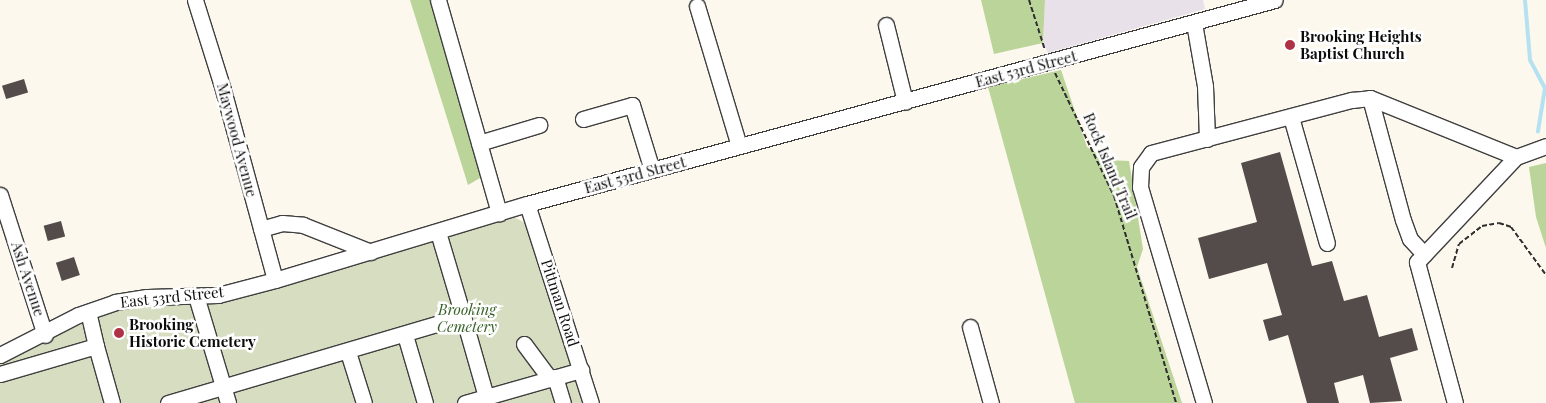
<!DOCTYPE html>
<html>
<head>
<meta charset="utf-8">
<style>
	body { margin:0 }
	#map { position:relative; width:1546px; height:403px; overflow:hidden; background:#fdf8ed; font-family:"Playfair Display",serif }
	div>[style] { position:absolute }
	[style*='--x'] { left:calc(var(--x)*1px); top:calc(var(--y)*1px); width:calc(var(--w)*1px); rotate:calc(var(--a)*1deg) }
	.industrial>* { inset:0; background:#e8e1ea }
	.forest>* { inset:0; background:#bbd49a }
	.cemetery>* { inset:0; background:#d7ddc0 }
	.stream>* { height:4px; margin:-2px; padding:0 2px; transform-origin:2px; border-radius:2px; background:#b6e1f0 }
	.building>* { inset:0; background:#544c4a; transform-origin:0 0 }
	.path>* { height:2px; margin-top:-1px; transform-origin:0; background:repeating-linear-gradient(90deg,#2e2e2e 0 5px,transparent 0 7.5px) }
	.roads { filter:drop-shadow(1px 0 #3f3f3f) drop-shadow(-1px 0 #3f3f3f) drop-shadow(0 1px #3f3f3f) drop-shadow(0 -1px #3f3f3f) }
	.minor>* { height:15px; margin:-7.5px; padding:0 7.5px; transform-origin:7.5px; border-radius:7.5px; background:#fff }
	.dots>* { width:14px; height:14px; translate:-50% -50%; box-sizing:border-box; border:2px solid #fff; border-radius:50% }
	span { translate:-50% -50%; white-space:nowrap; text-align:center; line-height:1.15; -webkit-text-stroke:5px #fff; paint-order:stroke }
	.poi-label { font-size:15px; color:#0c0c0c; font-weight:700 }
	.left { translate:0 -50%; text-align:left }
	.street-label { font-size:15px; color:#0c0c0c }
	.park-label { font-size:15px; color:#355e23; font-style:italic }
</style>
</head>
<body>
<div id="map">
	<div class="industrial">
		<div style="clip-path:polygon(1045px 0,1203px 0,1205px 9px,1048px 53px,1043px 43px)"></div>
	</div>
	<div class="forest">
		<div style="clip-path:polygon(410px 0,433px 0,480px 159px,480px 178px,468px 185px)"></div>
		<div style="clip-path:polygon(981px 0,1045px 0,1043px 43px,994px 54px)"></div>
		<div style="clip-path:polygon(1061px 70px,1087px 147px,1107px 160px,1129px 161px,1143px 249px,1137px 267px,1182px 403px,1075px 403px,988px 87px)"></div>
		<div style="clip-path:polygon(1546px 163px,1546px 248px,1536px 217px,1529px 167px)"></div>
	</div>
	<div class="cemetery">
		<div style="clip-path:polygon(512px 216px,527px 224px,584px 403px,0 403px,0 362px,110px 311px,225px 299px)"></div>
	</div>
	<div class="stream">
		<div style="--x:1525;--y:0;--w:60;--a:85.2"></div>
		<div style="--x:1530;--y:60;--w:32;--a:62"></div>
		<div style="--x:1545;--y:88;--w:44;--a:99.2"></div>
	</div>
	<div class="building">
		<div style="left:24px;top:79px;width:14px;height:23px;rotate:73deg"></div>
		<div style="clip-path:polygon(1280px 152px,1312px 266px,1332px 261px,1344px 301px,1367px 295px,1379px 337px,1412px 328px,1418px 350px,1390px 358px,1402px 401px,1370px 403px,1363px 375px,1334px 383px,1339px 403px,1307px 403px,1288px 335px,1269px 341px,1263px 320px,1282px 315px,1267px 263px,1209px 279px,1198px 238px,1257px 222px,1241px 163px)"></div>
		<div style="left:61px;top:221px;width:16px;height:18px;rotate:75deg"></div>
		<div style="left:74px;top:257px;width:19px;height:19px;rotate:72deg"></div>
	</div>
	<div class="path">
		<div style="--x:1029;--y:0;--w:52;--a:72.3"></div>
		<div style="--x:1055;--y:73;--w:136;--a:64.4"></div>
		<div style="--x:1114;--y:196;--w:216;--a:73.3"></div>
		<div style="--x:1452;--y:268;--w:25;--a:-74"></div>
		<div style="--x:1459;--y:244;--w:29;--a:-38"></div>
		<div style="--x:1482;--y:226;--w:17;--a:-10"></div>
		<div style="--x:1499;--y:223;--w:13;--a:18"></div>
		<div style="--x:1511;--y:227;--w:59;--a:53.9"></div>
	</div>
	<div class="roads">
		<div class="minor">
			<div style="--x:195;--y:0;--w:90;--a:72.6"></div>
			<div style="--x:222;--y:86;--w:201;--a:74.7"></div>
			<div style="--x:438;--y:0;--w:222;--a:74"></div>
			<div style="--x:697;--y:6;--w:146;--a:73.3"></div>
			<div style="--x:1194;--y:23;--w:64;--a:80.1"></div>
			<div style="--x:1205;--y:86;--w:53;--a:87.8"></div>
			<div style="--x:886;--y:25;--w:79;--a:76.1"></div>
			<div style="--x:1370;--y:98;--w:126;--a:74.9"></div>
			<div style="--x:1403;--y:220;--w:20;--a:70"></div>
			<div style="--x:1410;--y:239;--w:21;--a:47"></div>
			<div style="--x:1291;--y:117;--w:131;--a:74.1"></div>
			<div style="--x:583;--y:119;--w:51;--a:-15.9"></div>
			<div style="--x:632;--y:105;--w:68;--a:72.9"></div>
			<div style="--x:479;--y:143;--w:63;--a:-16.7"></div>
			<div style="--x:0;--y:195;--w:147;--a:72.2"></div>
			<div style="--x:527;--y:204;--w:209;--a:72.2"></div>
			<div style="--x:261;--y:229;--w:22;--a:-16"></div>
			<div style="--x:282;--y:223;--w:21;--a:5"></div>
			<div style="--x:303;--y:225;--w:73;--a:21.7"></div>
			<div style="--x:196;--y:296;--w:112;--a:73.3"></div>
			<div style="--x:463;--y:316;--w:84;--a:74.1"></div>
			<div style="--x:970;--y:327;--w:79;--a:74.6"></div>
			<div style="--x:405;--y:335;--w:71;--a:73.6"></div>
			<div style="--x:524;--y:344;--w:44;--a:53.4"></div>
			<div style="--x:96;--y:346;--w:59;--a:74.3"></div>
			<div style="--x:348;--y:352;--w:53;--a:72.6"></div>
			<div style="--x:0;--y:355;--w:88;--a:-27.1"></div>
			<div style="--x:78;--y:315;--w:39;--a:-19"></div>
			<div style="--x:115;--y:302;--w:32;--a:-9"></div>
			<div style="--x:147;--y:297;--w:71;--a:-1.6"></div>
			<div style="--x:218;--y:295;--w:59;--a:-14.7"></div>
			<div style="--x:275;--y:280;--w:263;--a:-16.8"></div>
			<div style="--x:527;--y:204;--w:775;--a:-15.26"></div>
			<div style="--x:0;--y:374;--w:100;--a:-16.3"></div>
			<div style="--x:96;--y:346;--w:35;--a:-103"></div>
			<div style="--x:555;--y:377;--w:27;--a:73"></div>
			<div style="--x:168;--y:403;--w:308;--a:-16.4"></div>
			<div style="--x:463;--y:316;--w:88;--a:-106.6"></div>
			<div style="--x:465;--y:403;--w:121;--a:-15.9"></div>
			<div style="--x:1204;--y:403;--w:225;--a:-106.5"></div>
			<div style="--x:1140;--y:187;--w:20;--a:-87"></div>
			<div style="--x:1141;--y:167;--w:17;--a:-54"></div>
			<div style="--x:1151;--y:153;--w:208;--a:-14.8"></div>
			<div style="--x:1352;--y:100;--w:18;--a:-6"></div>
			<div style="--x:1370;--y:98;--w:157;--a:22"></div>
			<div style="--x:1516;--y:157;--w:32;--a:-20"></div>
			<div style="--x:1455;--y:403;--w:146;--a:-105.1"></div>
			<div style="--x:1417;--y:262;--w:144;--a:-46.7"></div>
		</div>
	</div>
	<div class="dots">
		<div style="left:1290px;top:45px;background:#af3145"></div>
		<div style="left:119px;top:333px;background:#af3145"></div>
	</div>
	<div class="poi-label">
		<span class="left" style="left:1300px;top:45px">Brooking Heights<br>Baptist Church</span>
		<span class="left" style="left:129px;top:333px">Brooking<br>Historic Cemetery</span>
	</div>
	<div class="street-label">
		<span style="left:1026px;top:69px;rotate:-15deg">East 53rd Street</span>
		<span style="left:237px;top:140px;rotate:75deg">Maywood Avenue</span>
		<span style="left:1110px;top:166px;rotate:67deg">Rock Island Trail</span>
		<span style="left:635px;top:175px;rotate:-15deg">East 53rd Street</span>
		<span style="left:28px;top:279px;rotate:72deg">Ash Avenue</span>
		<span style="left:172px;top:297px;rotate:-6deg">East 53rd Street</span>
		<span style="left:560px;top:303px;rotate:72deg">Pittman Road</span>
	</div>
	<div class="park-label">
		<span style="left:467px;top:318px">Brooking<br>Cemetery</span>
	</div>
</div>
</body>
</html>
